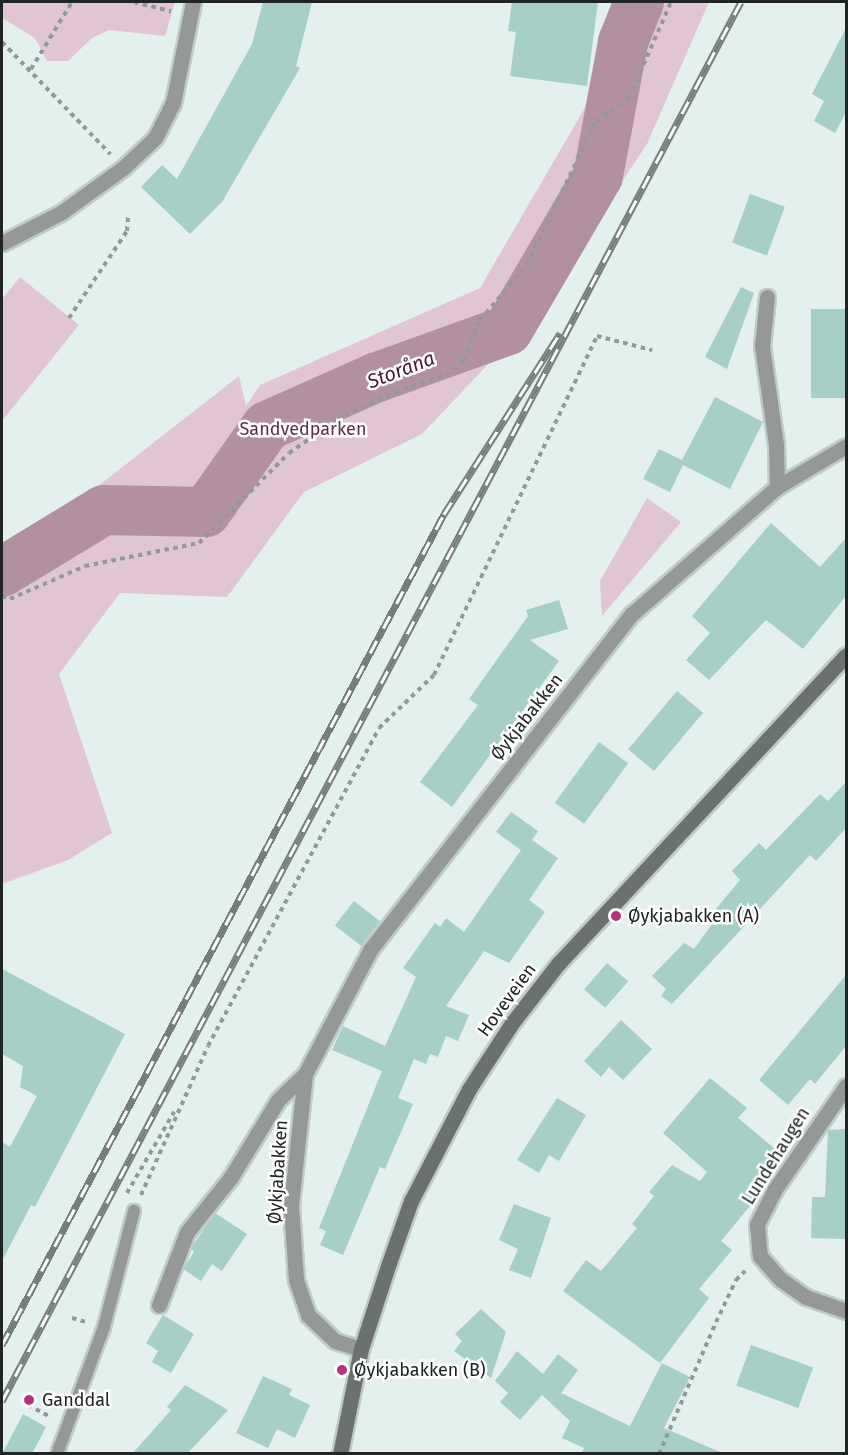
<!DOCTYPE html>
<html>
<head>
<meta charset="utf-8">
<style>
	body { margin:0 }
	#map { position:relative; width:848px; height:1455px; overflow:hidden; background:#e3f0ed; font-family:"Fira Sans",sans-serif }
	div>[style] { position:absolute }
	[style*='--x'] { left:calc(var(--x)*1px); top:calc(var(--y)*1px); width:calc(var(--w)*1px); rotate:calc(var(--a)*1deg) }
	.green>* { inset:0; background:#e2c5d2 }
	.river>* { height:50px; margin:-25px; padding:0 25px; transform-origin:25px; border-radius:25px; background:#b390a0 }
	.building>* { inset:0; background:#a5cfc7; transform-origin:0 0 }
	.path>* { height:4px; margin-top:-2px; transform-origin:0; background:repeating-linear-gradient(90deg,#909a98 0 4.5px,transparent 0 9px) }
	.roads { filter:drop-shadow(2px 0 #c0cbc9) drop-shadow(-2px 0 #c0cbc9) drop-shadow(0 2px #c0cbc9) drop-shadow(0 -2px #c0cbc9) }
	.lane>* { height:12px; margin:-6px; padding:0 6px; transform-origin:6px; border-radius:6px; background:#949998 }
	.street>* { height:15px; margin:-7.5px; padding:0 7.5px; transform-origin:7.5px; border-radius:7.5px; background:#949998 }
	.secondary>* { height:15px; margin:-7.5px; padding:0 7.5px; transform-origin:7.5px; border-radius:7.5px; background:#6a7170 }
	.rail>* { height:7px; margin-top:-3.5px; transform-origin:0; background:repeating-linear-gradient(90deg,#fff 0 14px,#767e7c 0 28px); box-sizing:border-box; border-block:2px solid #767e7c }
	.dots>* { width:16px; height:16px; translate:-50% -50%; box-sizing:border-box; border:3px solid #fff; border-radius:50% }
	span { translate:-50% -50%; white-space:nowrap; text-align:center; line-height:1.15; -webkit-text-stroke:5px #fff; paint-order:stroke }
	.park-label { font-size:18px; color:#5e2e46 }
	.street-label { font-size:18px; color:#202524 }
	.poi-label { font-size:18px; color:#202524 }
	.left { translate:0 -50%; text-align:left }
	.water-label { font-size:20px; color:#461931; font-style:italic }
	.frame { position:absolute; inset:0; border:3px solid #202524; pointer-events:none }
</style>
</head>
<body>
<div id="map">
	<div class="green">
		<div style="clip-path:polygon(2px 2px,175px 2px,165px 36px,109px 30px,92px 38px,68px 61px,47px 61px,35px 38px,2px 18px)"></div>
		<div style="clip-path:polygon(618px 2px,709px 2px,647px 144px,529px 321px,422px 434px,304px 492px,227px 597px,120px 593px,59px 674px,112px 833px,68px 860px,2px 884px,2px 561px,239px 376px,246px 406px,260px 385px,480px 288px,597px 87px)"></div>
		<div style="clip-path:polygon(20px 277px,79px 325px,2px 421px,2px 299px)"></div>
		<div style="clip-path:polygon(647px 498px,681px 522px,602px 616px,600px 581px)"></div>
	</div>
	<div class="river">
		<div style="--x:2;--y:572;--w:119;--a:-31.3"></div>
		<div style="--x:104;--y:510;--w:102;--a:1.1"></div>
		<div style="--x:206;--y:512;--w:105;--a:-54.7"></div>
		<div style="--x:267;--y:426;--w:118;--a:-24"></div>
		<div style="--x:375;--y:378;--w:141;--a:-19.8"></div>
		<div style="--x:508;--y:330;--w:178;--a:-59.7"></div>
		<div style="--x:598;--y:176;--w:136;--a:-79.4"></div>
		<div style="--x:623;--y:42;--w:43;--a:-68.2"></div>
	</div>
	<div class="building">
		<div style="clip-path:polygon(263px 2px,312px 2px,296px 66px,300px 68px,222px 202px,190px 234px,141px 187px,162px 165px,177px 179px,252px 44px)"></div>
		<div style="clip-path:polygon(512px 2px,598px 2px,587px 86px,510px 76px,516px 32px,508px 31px)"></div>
		<div style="clip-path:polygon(846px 28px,846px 112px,835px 133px,814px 121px,824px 101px,812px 94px)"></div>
		<div style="left:750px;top:194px;width:37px;height:52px;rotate:20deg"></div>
		<div style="clip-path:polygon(741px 287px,754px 293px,727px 369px,705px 357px)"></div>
		<div style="left:846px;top:309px;width:89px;height:35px;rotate:90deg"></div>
		<div style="clip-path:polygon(715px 397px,763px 422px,730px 489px,683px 465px,670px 492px,643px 479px,659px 449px,682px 460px)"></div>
		<div style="clip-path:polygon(771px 523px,820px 567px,846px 538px,846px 596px,803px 649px,766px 620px,709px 680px,686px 660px,710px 633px,692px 616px)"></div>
		<div style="clip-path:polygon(559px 600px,568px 629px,530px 640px,559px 661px,452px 807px,420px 782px,478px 705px,469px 699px,528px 616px,526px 610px)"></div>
		<div style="left:677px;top:691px;width:34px;height:76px;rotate:40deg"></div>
		<div style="left:599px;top:742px;width:36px;height:75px;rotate:36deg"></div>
		<div style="clip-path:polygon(846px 782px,846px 828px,816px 861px,810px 855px,672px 1004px,661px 996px,666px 989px,652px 976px,684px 943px,694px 949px,715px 920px,710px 916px,740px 880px,732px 871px,759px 843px,766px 850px,820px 794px,828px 801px)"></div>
		<div style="clip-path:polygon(511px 812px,538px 831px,532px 840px,558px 858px,529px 900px,545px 912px,509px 963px,484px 951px,446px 1006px,469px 1015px,458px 1041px,446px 1036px,438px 1057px,430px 1054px,426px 1064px,414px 1059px,398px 1098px,413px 1104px,385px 1169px,380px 1167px,343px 1255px,320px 1245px,326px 1231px,319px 1228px,382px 1071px,332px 1050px,343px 1026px,385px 1046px,416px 977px,403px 968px,435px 923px,440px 927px,446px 918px,464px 932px,521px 850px,496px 832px)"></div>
		<div style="left:354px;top:901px;width:33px;height:31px;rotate:38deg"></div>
		<div style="left:607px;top:963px;width:28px;height:35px;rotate:41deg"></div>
		<div style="clip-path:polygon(2px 969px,125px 1034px,35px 1207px,31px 1205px,2px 1261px,2px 1142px,10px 1147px,37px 1096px,20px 1087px,23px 1066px,2px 1054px)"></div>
		<div style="clip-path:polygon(846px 975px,846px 1046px,815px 1084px,810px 1079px,788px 1105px,759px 1080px)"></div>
		<div style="clip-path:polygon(621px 1020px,652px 1049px,623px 1080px,609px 1067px,601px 1077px,584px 1061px)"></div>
		<div style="clip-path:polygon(710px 1078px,747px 1108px,738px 1118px,781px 1154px,747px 1193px,755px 1200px,721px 1241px,732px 1250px,699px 1289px,709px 1298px,660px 1363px,563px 1291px,586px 1260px,601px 1271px,637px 1228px,632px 1224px,654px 1196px,649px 1192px,672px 1165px,700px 1181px,707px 1172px,663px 1133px)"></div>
		<div style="clip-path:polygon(557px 1098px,586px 1115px,559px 1161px,549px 1155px,539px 1173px,517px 1160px)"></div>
		<div style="clip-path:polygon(846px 1129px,846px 1239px,811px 1238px,812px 1197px,825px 1197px,828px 1130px)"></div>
		<div style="clip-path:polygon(514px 1204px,551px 1218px,531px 1278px,509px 1270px,518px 1249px,499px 1240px)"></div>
		<div style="clip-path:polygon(215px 1213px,247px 1234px,222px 1271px,212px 1264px,201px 1281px,183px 1269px,194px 1252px,191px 1248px)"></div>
		<div style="clip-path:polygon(481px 1309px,506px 1332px,491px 1378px,454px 1351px,462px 1341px,455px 1334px)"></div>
		<div style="clip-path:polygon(163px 1315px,194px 1334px,171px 1373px,152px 1362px,158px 1351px,146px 1343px)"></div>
		<div style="left:751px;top:1345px;width:66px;height:43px;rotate:20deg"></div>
		<div style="clip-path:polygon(517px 1351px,543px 1374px,558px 1354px,578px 1370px,561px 1393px,630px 1426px,662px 1363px,690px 1377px,664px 1428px,725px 1454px,581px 1454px,584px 1448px,562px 1438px,570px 1421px,542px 1395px,520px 1420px,500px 1402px,508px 1393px,495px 1381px)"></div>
		<div style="clip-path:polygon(263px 1376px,292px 1389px,289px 1395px,310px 1405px,295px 1438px,277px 1429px,268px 1448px,236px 1433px)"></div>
		<div style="clip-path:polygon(185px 1385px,228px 1410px,187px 1454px,132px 1454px,171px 1410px,167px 1407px)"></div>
		<div style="clip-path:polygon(23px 1414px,46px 1427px,32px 1454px,2px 1454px)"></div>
	</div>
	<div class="path">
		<div style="--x:134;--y:2;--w:38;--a:14"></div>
		<div style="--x:2;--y:42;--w:156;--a:46"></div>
		<div style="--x:31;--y:69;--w:79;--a:-58.5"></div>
		<div style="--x:69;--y:318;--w:105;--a:-56.3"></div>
		<div style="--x:127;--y:231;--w:15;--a:-86"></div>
		<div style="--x:2;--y:596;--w:9;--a:21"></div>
		<div style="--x:10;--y:599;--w:82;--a:-23.7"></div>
		<div style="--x:85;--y:566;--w:116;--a:-11.4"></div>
		<div style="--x:199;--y:543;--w:127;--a:-45"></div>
		<div style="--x:289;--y:453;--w:58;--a:-34.5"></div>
		<div style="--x:337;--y:420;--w:64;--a:-25.8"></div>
		<div style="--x:395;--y:392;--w:54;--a:-18.4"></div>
		<div style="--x:446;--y:375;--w:23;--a:-40"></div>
		<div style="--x:464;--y:360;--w:43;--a:-68.2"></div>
		<div style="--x:480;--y:320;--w:72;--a:-49.5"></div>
		<div style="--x:527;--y:265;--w:160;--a:-64.4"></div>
		<div style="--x:596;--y:121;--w:40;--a:-34.9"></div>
		<div style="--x:629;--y:98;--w:105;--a:-66.4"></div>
		<div style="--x:127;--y:1193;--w:94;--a:-59.9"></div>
		<div style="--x:141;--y:1195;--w:163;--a:-65.8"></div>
		<div style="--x:208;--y:1046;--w:361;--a:-61.7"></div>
		<div style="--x:379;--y:728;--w:76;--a:-43.9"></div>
		<div style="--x:434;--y:675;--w:376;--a:-64.3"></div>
		<div style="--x:597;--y:336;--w:57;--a:14.3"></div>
		<div style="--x:72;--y:1318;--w:15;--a:16"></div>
		<div style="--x:28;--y:1405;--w:26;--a:28"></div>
		<div style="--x:659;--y:1454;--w:144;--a:-66.6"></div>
		<div style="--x:716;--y:1322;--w:47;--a:-64.5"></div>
		<div style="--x:736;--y:1280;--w:13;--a:-45"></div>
	</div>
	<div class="roads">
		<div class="lane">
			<div style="--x:57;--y:1454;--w:135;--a:-69.7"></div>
			<div style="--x:104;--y:1327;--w:120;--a:-75.5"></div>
		</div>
		<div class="street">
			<div style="--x:2;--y:243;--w:68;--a:-27.3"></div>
			<div style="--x:62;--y:212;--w:75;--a:-35.8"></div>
			<div style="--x:123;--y:168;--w:44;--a:-43.2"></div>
			<div style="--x:155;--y:138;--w:39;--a:-63"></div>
			<div style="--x:173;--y:103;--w:103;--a:-78.8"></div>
			<div style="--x:767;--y:297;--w:49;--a:95.8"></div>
			<div style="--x:762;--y:346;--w:99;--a:81.9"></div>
			<div style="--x:776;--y:444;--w:43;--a:88.7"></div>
			<div style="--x:305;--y:1074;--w:133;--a:96.1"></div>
			<div style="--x:291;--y:1206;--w:74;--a:86.1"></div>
			<div style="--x:296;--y:1280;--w:37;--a:71"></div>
			<div style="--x:308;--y:1315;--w:37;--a:44"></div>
			<div style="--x:335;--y:1341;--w:27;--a:17"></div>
			<div style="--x:846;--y:1086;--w:125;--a:124.6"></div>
			<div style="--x:775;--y:1189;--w:39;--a:117"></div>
			<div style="--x:757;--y:1224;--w:32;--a:85"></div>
			<div style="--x:760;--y:1256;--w:30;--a:49"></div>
			<div style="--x:780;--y:1279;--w:32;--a:35"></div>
			<div style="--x:806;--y:1297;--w:42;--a:19.3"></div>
			<div style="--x:159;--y:1305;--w:78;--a:-69"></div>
			<div style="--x:187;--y:1232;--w:70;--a:-51.3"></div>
			<div style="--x:231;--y:1177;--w:90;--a:-58.6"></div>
			<div style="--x:278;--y:1100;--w:37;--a:-44"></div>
			<div style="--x:305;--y:1074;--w:140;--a:-62.3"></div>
			<div style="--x:370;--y:950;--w:426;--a:-52.1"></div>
			<div style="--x:632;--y:614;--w:193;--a:-41.2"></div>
			<div style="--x:777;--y:487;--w:80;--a:-30.7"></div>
		</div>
		<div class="secondary">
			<div style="--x:340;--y:1454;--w:107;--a:-78.7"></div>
			<div style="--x:361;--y:1349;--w:90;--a:-72"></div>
			<div style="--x:389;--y:1263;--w:66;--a:-70.5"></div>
			<div style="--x:411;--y:1201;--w:126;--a:-62.6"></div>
			<div style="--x:469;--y:1089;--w:79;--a:-56.9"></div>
			<div style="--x:512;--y:1023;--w:75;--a:-52.1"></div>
			<div style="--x:558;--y:964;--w:422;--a:-47"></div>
		</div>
	</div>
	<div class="rail">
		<div style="--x:2;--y:1345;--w:941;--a:-61.99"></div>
		<div style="--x:444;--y:514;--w:215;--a:-57.3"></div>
		<div style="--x:2;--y:1401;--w:1582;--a:-62.16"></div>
	</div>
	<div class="dots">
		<div style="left:616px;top:916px;background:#b4337d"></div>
		<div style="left:342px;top:1370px;background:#b4337d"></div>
		<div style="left:29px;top:1400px;background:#b4337d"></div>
	</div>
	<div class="park-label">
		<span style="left:303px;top:429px">Sandvedparken</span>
	</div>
	<div class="street-label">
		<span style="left:527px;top:717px;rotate:-52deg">Øykjabakken</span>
		<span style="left:507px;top:1000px;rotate:-54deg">Hoveveien</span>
		<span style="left:776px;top:1156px;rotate:-58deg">Lundehaugen</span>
		<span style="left:278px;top:1172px;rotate:-86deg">Øykjabakken</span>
	</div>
	<div class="poi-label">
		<span class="left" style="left:628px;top:916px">Øykjabakken (A)</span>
		<span class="left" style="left:354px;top:1370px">Øykjabakken (B)</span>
		<span class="left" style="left:42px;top:1400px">Ganddal</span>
	</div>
	<div class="water-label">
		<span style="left:401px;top:370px;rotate:-21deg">Storåna</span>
	</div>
	<div class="frame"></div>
</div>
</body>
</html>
